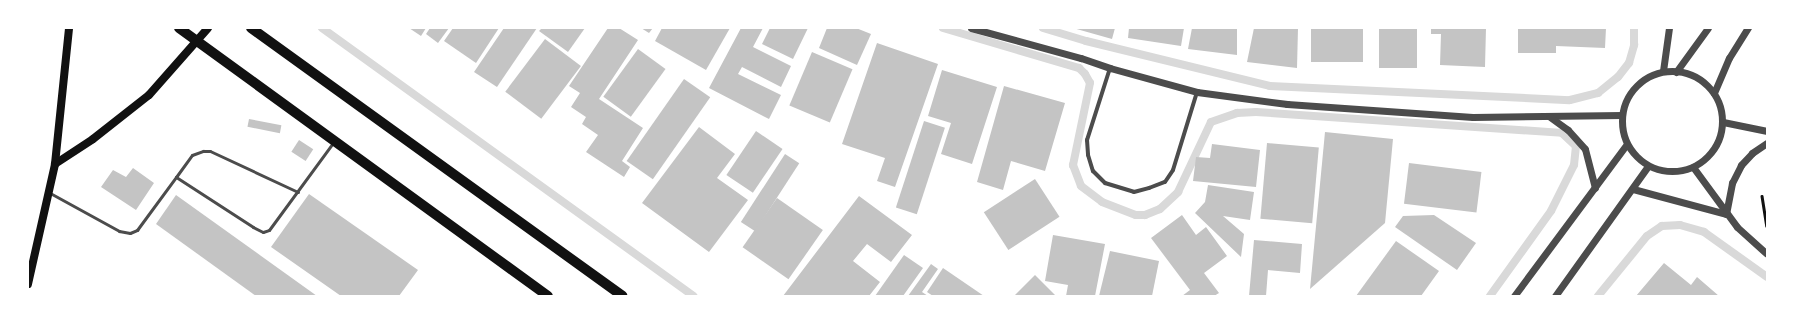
<!DOCTYPE html>
<html>
<head>
<meta charset="utf-8">
<style>
	body { margin:0 }
	#map { position:relative; width:1795px; height:324px; overflow:hidden; background:#fff; font-family:"IBM Plex Serif",serif }
	div>[style] { position:absolute }
	[style*='--x'] { left:calc(var(--x)*1px); top:calc(var(--y)*1px); width:calc(var(--w)*1px); rotate:calc(var(--a)*1deg) }
	.stream>* { height:8px; margin:-4px; padding:0 4px; transform-origin:4px; border-radius:4px; background:#d9d9d9 }
	.building>* { inset:0; background:#c4c4c4; transform-origin:0 0 }
	.path>* { height:2.5px; margin:-1.25px; padding:0 1.25px; transform-origin:1.25px; border-radius:1.25px; background:#111 }
	.service>* { height:3px; margin:-1.5px; padding:0 1.5px; transform-origin:1.5px; border-radius:1.5px; background:#4c4c4c }
	.minor>* { height:4px; margin:-2px; padding:0 2px; transform-origin:2px; border-radius:2px; background:#4c4c4c }
	.tertiary>* { height:7px; margin:-3.5px; padding:0 3.5px; transform-origin:3.5px; border-radius:3.5px; background:#4c4c4c }
	.tertiary>.ring { margin:-3.5px; padding:0; box-sizing:content-box; background:none; border:7px solid #4c4c4c; border-radius:50% }
	.secondary>* { height:8px; margin:-4px; padding:0 4px; transform-origin:4px; border-radius:4px; background:#111 }
	.primary>* { height:10px; margin:-5px; padding:0 5px; transform-origin:5px; border-radius:5px; background:#111 }
	span { translate:-50% -50%; white-space:nowrap; text-align:center; line-height:1.15; -webkit-text-stroke:3px #fff; paint-order:stroke }
	.frame { position:absolute; inset:0; border:29px solid #fff; pointer-events:none }
</style>
</head>
<body>
<div id="map">
	<div class="stream">
		<div style="--x:322;--y:28;--w:458;--a:35.8"></div>
		<div style="--x:943;--y:28;--w:142;--a:16.4"></div>
		<div style="--x:1079;--y:68;--w:8;--a:45"></div>
		<div style="--x:1085;--y:74;--w:10;--a:61"></div>
		<div style="--x:1090;--y:83;--w:84;--a:101.7"></div>
		<div style="--x:1073;--y:165;--w:22;--a:69"></div>
		<div style="--x:1081;--y:186;--w:26;--a:37"></div>
		<div style="--x:1102;--y:202;--w:36;--a:21"></div>
		<div style="--x:1136;--y:215;--w:9;--a:0"></div>
		<div style="--x:1145;--y:215;--w:16;--a:-22"></div>
		<div style="--x:1160;--y:209;--w:25;--a:-43"></div>
		<div style="--x:1178;--y:192;--w:77;--a:-64.8"></div>
		<div style="--x:1211;--y:122;--w:28;--a:-19"></div>
		<div style="--x:1237;--y:113;--w:19;--a:-3"></div>
		<div style="--x:1256;--y:112;--w:307;--a:3.9"></div>
		<div style="--x:1562;--y:133;--w:19;--a:43"></div>
		<div style="--x:1576;--y:146;--w:19;--a:96"></div>
		<div style="--x:1574;--y:165;--w:51;--a:116.6"></div>
		<div style="--x:1551;--y:211;--w:105;--a:125.7"></div>
		<div style="--x:1043;--y:28;--w:45;--a:16.8"></div>
		<div style="--x:1086;--y:41;--w:189;--a:13.7"></div>
		<div style="--x:1270;--y:86;--w:300;--a:2.7"></div>
		<div style="--x:1570;--y:100;--w:29;--a:-14"></div>
		<div style="--x:1598;--y:93;--w:26;--a:-39"></div>
		<div style="--x:1618;--y:77;--w:18;--a:-52"></div>
		<div style="--x:1629;--y:63;--w:19;--a:-74"></div>
		<div style="--x:1634;--y:45;--w:17;--a:-90"></div>
		<div style="--x:1598;--y:296;--w:77;--a:-50.8"></div>
		<div style="--x:1647;--y:236;--w:18;--a:-34"></div>
		<div style="--x:1662;--y:226;--w:18;--a:-3"></div>
		<div style="--x:1680;--y:225;--w:25;--a:16"></div>
		<div style="--x:1704;--y:232;--w:77;--a:35.5"></div>
	</div>
	<div class="building">
		<div style="clip-path:polygon(409px 28px,426px 28px,421px 36px)"></div>
		<div style="clip-path:polygon(430px 28px,449px 28px,438px 43px,426px 34px)"></div>
		<div style="clip-path:polygon(453px 28px,499px 28px,476px 63px,444px 41px)"></div>
		<div style="clip-path:polygon(504px 28px,537px 28px,497px 87px,474px 72px)"></div>
		<div style="clip-path:polygon(542px 28px,585px 28px,568px 52px,539px 31px)"></div>
		<div style="clip-path:polygon(608px 28px,619px 28px,638px 40px,599px 99px,643px 128px,622px 161px,630px 167px,624px 177px,586px 152px,598px 135px,582px 124px,586px 117px,571px 107px,580px 93px,569px 86px)"></div>
		<div style="clip-path:polygon(641px 28px,653px 28px,649px 33px)"></div>
		<div style="clip-path:polygon(662px 28px,730px 28px,706px 70px,655px 41px)"></div>
		<div style="clip-path:polygon(741px 28px,763px 28px,753px 47px,791px 66px,781px 87px,742px 67px,738px 74px,781px 95px,769px 119px,709px 88px)"></div>
		<div style="clip-path:polygon(770px 28px,808px 28px,793px 59px,762px 44px)"></div>
		<div style="clip-path:polygon(827px 28px,856px 28px,871px 34px,857px 65px,819px 48px)"></div>
		<div style="clip-path:polygon(1073px 28px,1115px 28px,1112px 39px)"></div>
		<div style="clip-path:polygon(1129px 28px,1184px 28px,1181px 46px,1128px 38px)"></div>
		<div style="clip-path:polygon(1192px 28px,1237px 28px,1237px 55px,1188px 49px)"></div>
		<div style="clip-path:polygon(1254px 28px,1298px 28px,1297px 68px,1247px 62px)"></div>
		<div style="left:1311px;top:28px;width:52px;height:34px"></div>
		<div style="left:1379px;top:28px;width:38px;height:40px"></div>
		<div style="clip-path:polygon(1431px 28px,1486px 28px,1485px 67px,1440px 65px,1441px 34px,1431px 34px)"></div>
		<div style="clip-path:polygon(1518px 28px,1606px 28px,1605px 48px,1556px 46px,1556px 53px,1518px 53px)"></div>
		<div style="left:545px;top:39px;width:45px;height:66px;rotate:37deg"></div>
		<div style="clip-path:polygon(877px 43px,938px 64px,895px 187px,877px 181px,885px 158px,842px 144px)"></div>
		<div style="left:638px;top:49px;width:34px;height:59px;rotate:36deg"></div>
		<div style="left:812px;top:52px;width:44px;height:58px;rotate:23deg"></div>
		<div style="clip-path:polygon(942px 70px,997px 87px,972px 164px,941px 154px,951px 123px,928px 116px)"></div>
		<div style="left:684px;top:79px;width:32px;height:100px;rotate:35deg"></div>
		<div style="clip-path:polygon(1004px 86px,1065px 103px,1045px 171px,1011px 161px,1003px 190px,977px 182px)"></div>
		<div style="left:249px;top:119px;width:33px;height:8px;rotate:11deg"></div>
		<div style="left:924px;top:121px;width:22px;height:91px;rotate:18deg"></div>
		<div style="clip-path:polygon(699px 127px,735px 154px,717px 178px,748px 200px,709px 252px,642px 203px)"></div>
		<div style="left:756px;top:131px;width:32px;height:53px;rotate:34deg"></div>
		<div style="clip-path:polygon(1325px 132px,1393px 139px,1385px 223px,1310px 289px)"></div>
		<div style="left:299px;top:140px;width:17px;height:14px;rotate:33deg"></div>
		<div style="left:1267px;top:143px;width:52px;height:76px;rotate:5deg"></div>
		<div style="clip-path:polygon(1212px 144px,1260px 150px,1256px 187px,1193px 181px,1196px 157px,1210px 158px)"></div>
		<div style="left:785px;top:154px;width:17px;height:81px;rotate:33deg"></div>
		<div style="left:1409px;top:163px;width:73px;height:41px;rotate:7deg"></div>
		<div style="clip-path:polygon(133px 168px,154px 183px,136px 210px,101px 187px,113px 170px,126px 177px)"></div>
		<div style="left:1035px;top:179px;width:45px;height:61px;rotate:57deg"></div>
		<div style="clip-path:polygon(1208px 185px,1254px 192px,1250px 220px,1223px 216px,1244px 234px,1241px 257px,1195px 213px,1205px 202px)"></div>
		<div style="clip-path:polygon(309px 194px,418px 270px,399px 296px,341px 296px,271px 247px)"></div>
		<div style="clip-path:polygon(176px 195px,317px 296px,256px 296px,156px 224px)"></div>
		<div style="clip-path:polygon(859px 196px,912px 235px,891px 262px,867px 244px,853px 261px,880px 282px,869px 296px,783px 296px)"></div>
		<div style="left:777px;top:198px;width:56px;height:60px;rotate:35deg"></div>
		<div style="clip-path:polygon(1182px 215px,1196px 235px,1206px 227px,1227px 256px,1204px 273px,1219px 293px,1214px 296px,1182px 296px,1190px 290px,1151px 238px)"></div>
		<div style="clip-path:polygon(1434px 215px,1476px 243px,1457px 270px,1395px 227px,1403px 216px)"></div>
		<div style="clip-path:polygon(1053px 235px,1105px 244px,1095px 296px,1066px 296px,1068px 285px,1045px 281px)"></div>
		<div style="clip-path:polygon(1254px 240px,1302px 244px,1300px 273px,1268px 270px,1266px 296px,1249px 296px)"></div>
		<div style="clip-path:polygon(1396px 241px,1439px 271px,1421px 296px,1356px 296px)"></div>
		<div style="clip-path:polygon(1110px 251px,1159px 261px,1152px 296px,1099px 296px)"></div>
		<div style="clip-path:polygon(904px 255px,923px 268px,903px 296px,875px 296px)"></div>
		<div style="clip-path:polygon(1664px 263px,1691px 285px,1697px 277px,1719px 296px,1636px 296px)"></div>
		<div style="clip-path:polygon(931px 264px,938px 269px,922px 292px,928px 296px,908px 296px)"></div>
		<div style="clip-path:polygon(943px 268px,984px 296px,933px 296px,927px 292px)"></div>
		<div style="clip-path:polygon(1035px 275px,1056px 296px,1014px 296px)"></div>
	</div>
	<div class="path">
		<div style="--x:1762;--y:196;--w:30;--a:81"></div>
	</div>
	<div class="service">
		<div style="--x:176;--y:177;--w:27;--a:-54"></div>
		<div style="--x:192;--y:155;--w:12;--a:-20"></div>
		<div style="--x:203;--y:151;--w:7;--a:0"></div>
		<div style="--x:210;--y:151;--w:97;--a:25"></div>
		<div style="--x:50;--y:193;--w:79;--a:28.8"></div>
		<div style="--x:119;--y:231;--w:11;--a:10"></div>
		<div style="--x:130;--y:233;--w:8;--a:-23"></div>
		<div style="--x:137;--y:230;--w:66;--a:-53.7"></div>
		<div style="--x:176;--y:177;--w:92;--a:33"></div>
		<div style="--x:253;--y:227;--w:11;--a:27"></div>
		<div style="--x:263;--y:232;--w:6;--a:-18"></div>
		<div style="--x:269;--y:230;--w:108;--a:-53.7"></div>
	</div>
	<div class="minor">
		<div style="--x:1110;--y:68;--w:76;--a:107.7"></div>
		<div style="--x:1087;--y:140;--w:15;--a:86"></div>
		<div style="--x:1088;--y:155;--w:17;--a:73"></div>
		<div style="--x:1093;--y:171;--w:17;--a:45"></div>
		<div style="--x:1105;--y:183;--w:30;--a:17"></div>
		<div style="--x:1134;--y:192;--w:16;--a:-15"></div>
		<div style="--x:1149;--y:188;--w:17;--a:-21"></div>
		<div style="--x:1165;--y:182;--w:14;--a:-56"></div>
		<div style="--x:1173;--y:170;--w:82;--a:-72.9"></div>
	</div>
	<div class="tertiary">
		<div style="--x:971;--y:28;--w:114;--a:15.3"></div>
		<div style="--x:1081;--y:58;--w:31;--a:19"></div>
		<div style="--x:1110;--y:68;--w:90;--a:15.4"></div>
		<div style="--x:1197;--y:92;--w:91;--a:7.6"></div>
		<div style="--x:1287;--y:104;--w:186;--a:4"></div>
		<div style="--x:1473;--y:117;--w:149;--a:-0.8"></div>
		<div class="ring" style="left:1622px;top:71px;width:93px;height:93px"></div>
		<div style="--x:1663;--y:71;--w:43;--a:-82.1"></div>
		<div style="--x:1676;--y:72;--w:54;--a:-54"></div>
		<div style="--x:1714;--y:93;--w:38;--a:-67"></div>
		<div style="--x:1729;--y:58;--w:36;--a:-58"></div>
		<div style="--x:1550;--y:117;--w:22;--a:36"></div>
		<div style="--x:1568;--y:130;--w:25;--a:48"></div>
		<div style="--x:1585;--y:149;--w:40;--a:75.6"></div>
		<div style="--x:1723;--y:122;--w:45;--a:11.6"></div>
		<div style="--x:1693;--y:167;--w:74;--a:53.7"></div>
		<div style="--x:1737;--y:227;--w:40;--a:42"></div>
		<div style="--x:1633;--y:189;--w:96;--a:15"></div>
		<div style="--x:1726;--y:214;--w:32;--a:-79"></div>
		<div style="--x:1732;--y:183;--w:20;--a:-63"></div>
		<div style="--x:1741;--y:165;--w:16;--a:-47"></div>
		<div style="--x:1752;--y:153;--w:18;--a:-34"></div>
		<div style="--x:1514;--y:296;--w:189;--a:-53.4"></div>
		<div style="--x:1555;--y:296;--w:160;--a:-54.4"></div>
	</div>
	<div class="secondary">
		<div style="--x:55;--y:164;--w:45;--a:-33.3"></div>
		<div style="--x:93;--y:139;--w:71;--a:-38.2"></div>
		<div style="--x:149;--y:95;--w:89;--a:-48.6"></div>
		<div style="--x:28;--y:284;--w:123;--a:-77.3"></div>
		<div style="--x:55;--y:164;--w:137;--a:-84.1"></div>
	</div>
	<div class="primary">
		<div style="--x:179;--y:28;--w:456;--a:36"></div>
		<div style="--x:251;--y:28;--w:458;--a:35.8"></div>
	</div>
	<div class="frame"></div>
</div>
</body>
</html>
